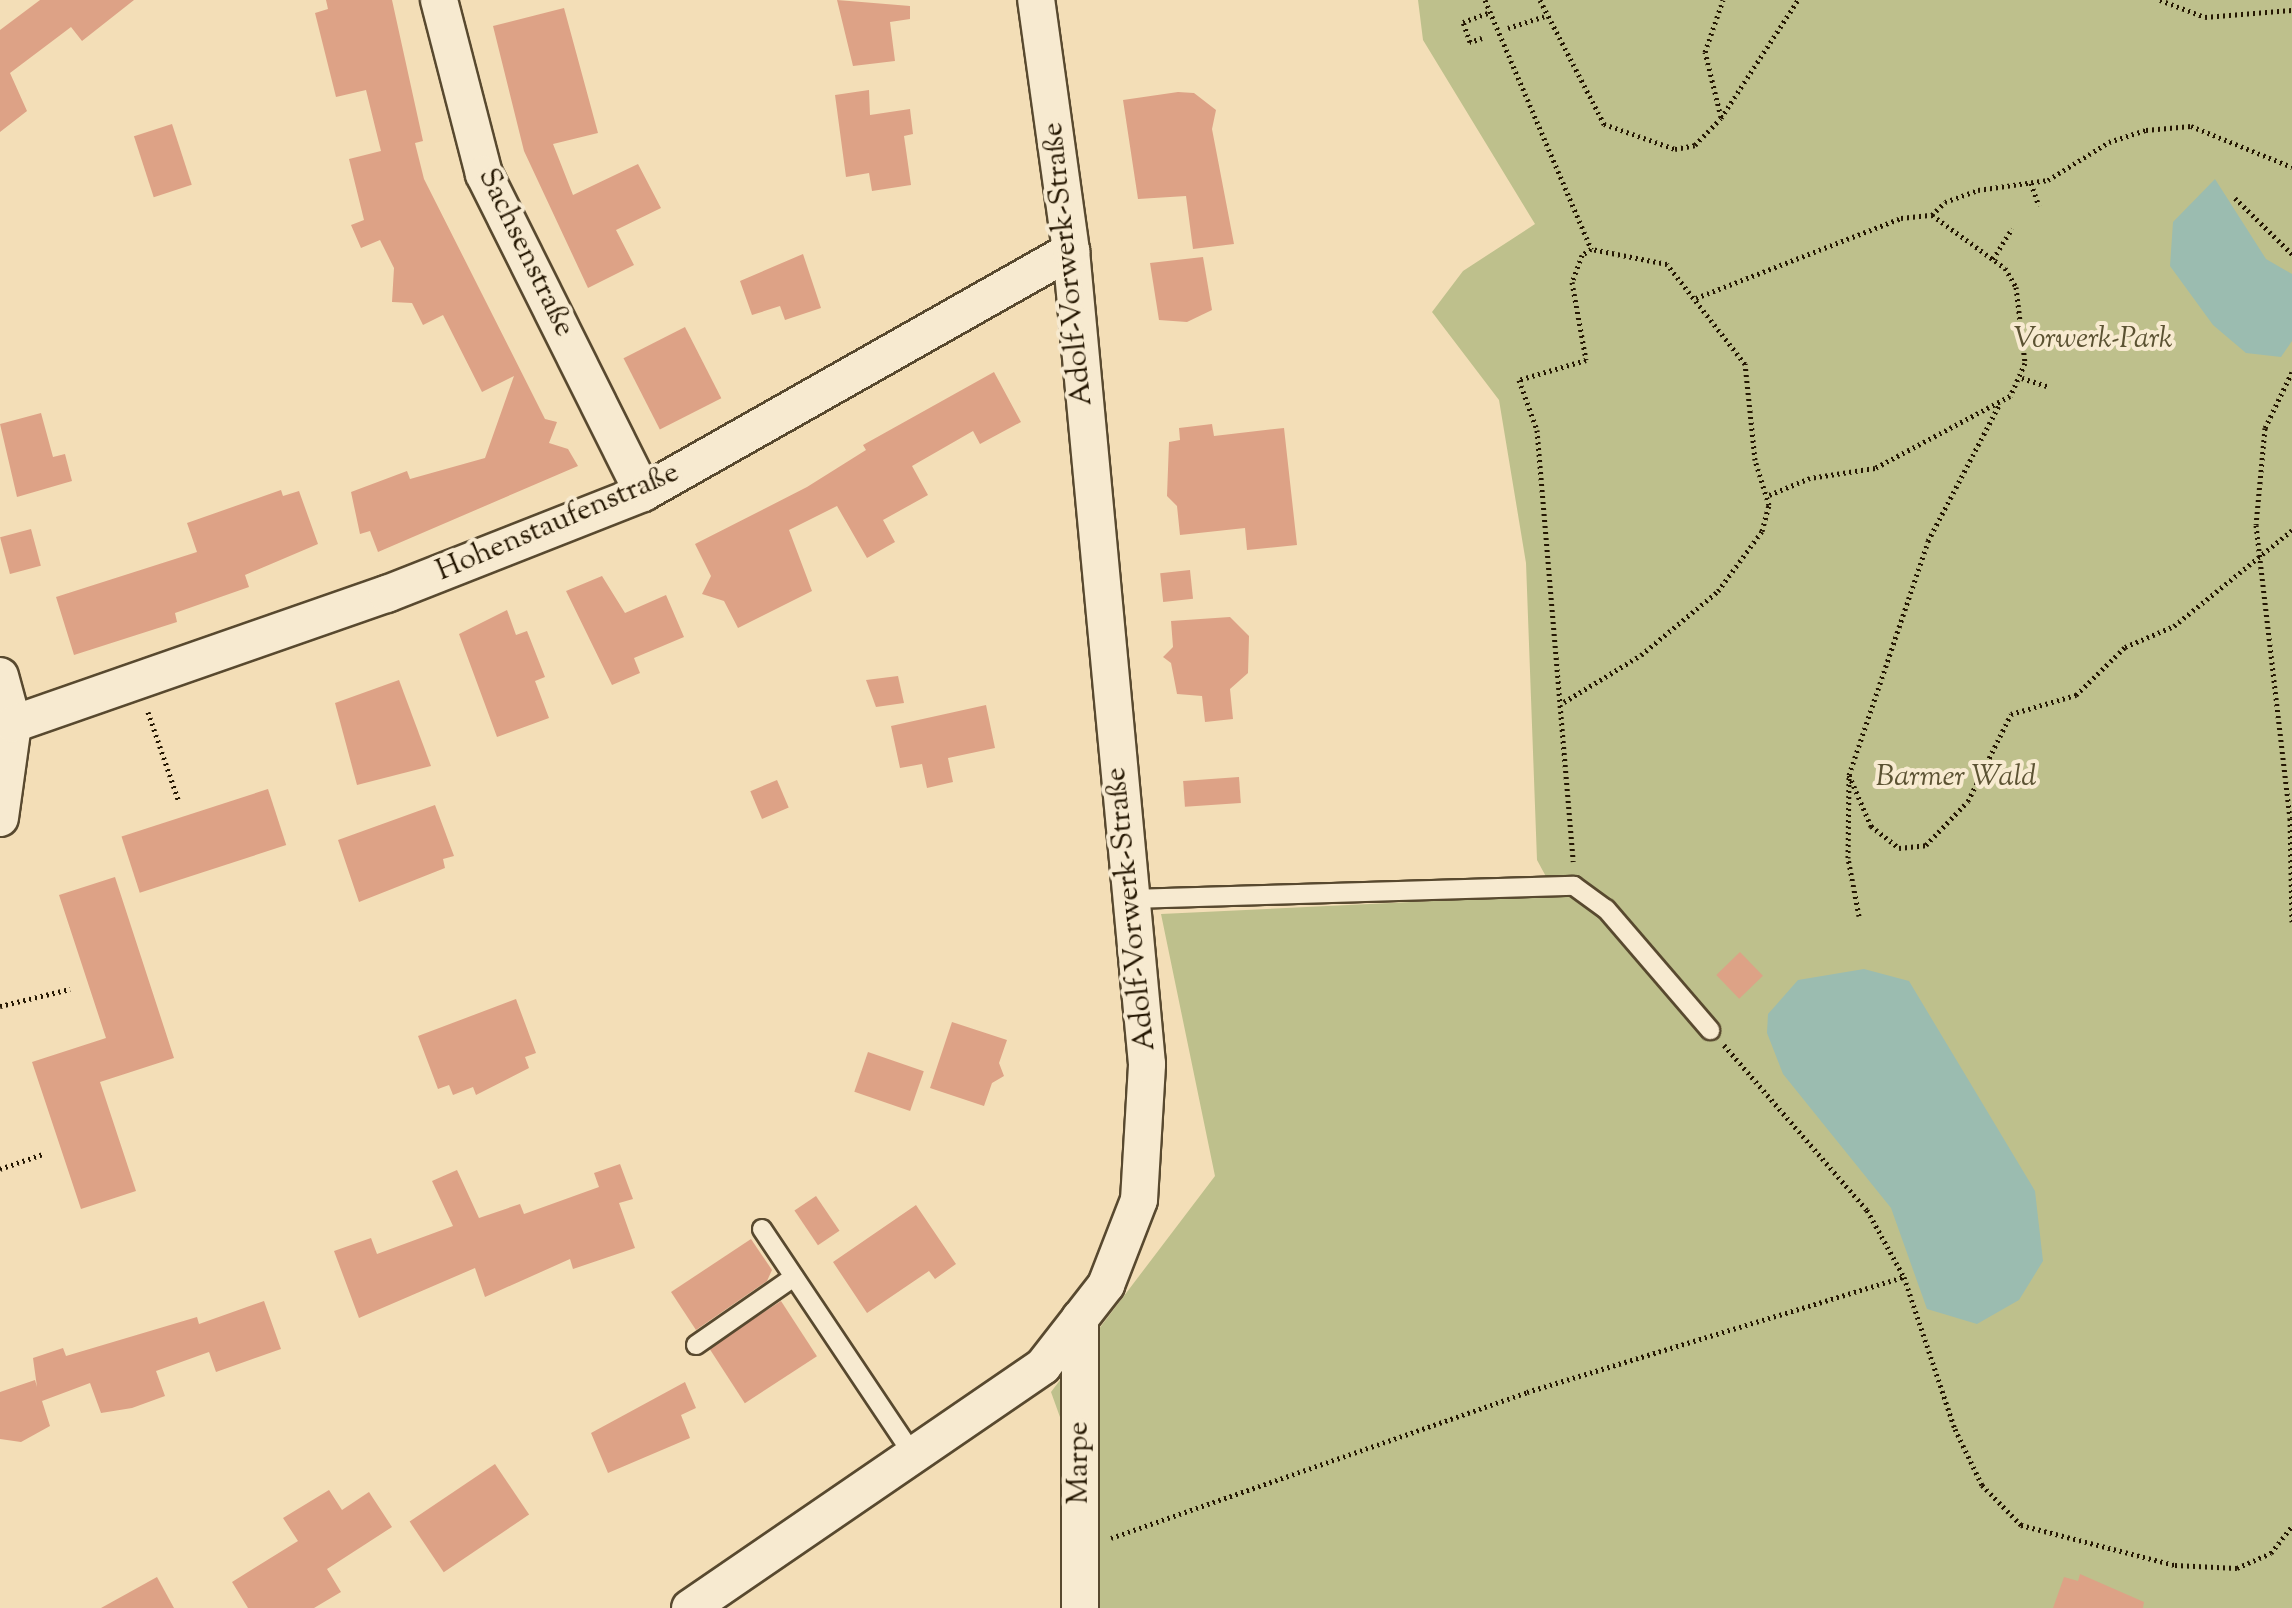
<!DOCTYPE html>
<html>
<head>
<meta charset="utf-8">
<style>
	body { margin:0 }
	#map { position:relative; width:2292px; height:1608px; overflow:hidden; background:#f3deb7; font-family:"Sorts Mill Goudy",serif }
	div>[style] { position:absolute }
	[style*='--x'] { left:calc(var(--x)*1px); top:calc(var(--y)*1px); width:calc(var(--w)*1px); rotate:calc(var(--a)*1deg) }
	.green>* { inset:0; background:#bec08c }
	.water>* { inset:0; background:#9bbcb0 }
	.building>* { inset:0; background:#dda286; transform-origin:0 0 }
	.path>* { height:5px; margin-top:-2.5px; transform-origin:0; background:repeating-linear-gradient(90deg,#251702 0 2px,transparent 0 6px) }
	.roads { filter:drop-shadow(2px 0 #58492f) drop-shadow(-2px 0 #58492f) drop-shadow(0 2px #58492f) drop-shadow(0 -2px #58492f) }
	.service>* { height:18px; margin:-9px; padding:0 9px; transform-origin:9px; border-radius:9px; background:#f7ead0 }
	.minor>* { height:36px; margin:-18px; padding:0 18px; transform-origin:18px; border-radius:18px; background:#f7ead0 }
	span { translate:-50% -50%; white-space:nowrap; text-align:center; line-height:1.15; -webkit-text-stroke:8px #f7ead0; paint-order:stroke }
	.street-label { font-size:30px; color:#251702 }
	.park-label { font-size:30px; color:#5b5232; font-style:italic }
</style>
</head>
<body>
<div id="map">
	<div class="green">
		<div style="clip-path:polygon(1418px 0,2292px 0,2292px 1608px,1065px 1608px,1070px 1445px,1051px 1392px,1215px 1176px,1161px 914px,1556px 895px,1537px 860px,1526px 563px,1499px 400px,1432px 312px,1463px 271px,1535px 224px,1423px 40px)"></div>
	</div>
	<div class="water">
		<div style="clip-path:polygon(2215px 179px,2266px 259px,2292px 274px,2292px 341px,2281px 357px,2246px 353px,2213px 325px,2170px 266px,2173px 222px)"></div>
		<div style="clip-path:polygon(1864px 969px,1909px 981px,2035px 1191px,2043px 1261px,2019px 1300px,1977px 1324px,1927px 1309px,1891px 1208px,1783px 1074px,1767px 1033px,1768px 1014px,1798px 980px)"></div>
	</div>
	<div class="building">
		<div style="clip-path:polygon(40px 0,134px 0,82px 41px,71px 27px,10px 73px,27px 111px,0 132px,0 30px)"></div>
		<div style="clip-path:polygon(326px 0,392px 0,423px 141px,415px 143px,424px 179px,545px 419px,557px 422px,549px 443px,568px 449px,578px 466px,378px 552px,370px 531px,360px 534px,351px 492px,407px 471px,410px 479px,485px 458px,514px 376px,482px 392px,443px 315px,423px 325px,412px 303px,392px 302px,394px 268px,380px 240px,361px 248px,351px 225px,364px 220px,349px 159px,381px 151px,366px 90px,336px 97px,315px 13px,328px 9px)"></div>
		<div style="clip-path:polygon(837px 0,910px 6px,910px 19px,890px 22px,895px 61px,853px 66px)"></div>
		<div style="clip-path:polygon(564px 8px,598px 133px,553px 144px,573px 195px,638px 164px,661px 208px,616px 230px,634px 265px,588px 288px,524px 151px,493px 26px)"></div>
		<div style="clip-path:polygon(869px 90px,870px 115px,910px 109px,913px 134px,904px 136px,911px 185px,872px 191px,869px 173px,846px 177px,835px 95px)"></div>
		<div style="clip-path:polygon(1178px 92px,1194px 93px,1216px 110px,1212px 129px,1234px 244px,1193px 249px,1186px 196px,1138px 199px,1123px 100px)"></div>
		<div style="left:172px;top:124px;width:64px;height:40px;rotate:72deg"></div>
		<div style="clip-path:polygon(803px 254px,821px 308px,785px 320px,780px 306px,752px 315px,740px 281px)"></div>
		<div style="clip-path:polygon(1203px 257px,1212px 310px,1187px 322px,1159px 320px,1150px 263px)"></div>
		<div style="left:685px;top:327px;width:80px;height:69px;rotate:63deg"></div>
		<div style="clip-path:polygon(994px 372px,1021px 422px,980px 444px,973px 431px,912px 466px,928px 495px,883px 520px,895px 542px,867px 558px,837px 506px,789px 530px,812px 591px,738px 628px,724px 601px,702px 594px,711px 576px,695px 544px,807px 487px,866px 450px,863px 445px)"></div>
		<div style="clip-path:polygon(41px 413px,53px 457px,65px 454px,72px 481px,17px 497px,0 424px)"></div>
		<div style="clip-path:polygon(1212px 424px,1214px 436px,1284px 428px,1297px 545px,1247px 550px,1245px 528px,1180px 535px,1177px 506px,1167px 496px,1169px 442px,1180px 440px,1179px 428px)"></div>
		<div style="clip-path:polygon(281px 490px,283px 496px,299px 491px,318px 544px,245px 575px,249px 587px,175px 613px,177px 622px,74px 655px,56px 597px,197px 552px,187px 523px)"></div>
		<div style="left:31px;top:529px;width:38px;height:32px;rotate:75deg"></div>
		<div style="left:1190px;top:570px;width:29px;height:30px;rotate:84deg"></div>
		<div style="clip-path:polygon(602px 576px,625px 613px,666px 595px,684px 637px,634px 658px,640px 673px,612px 685px,566px 591px)"></div>
		<div style="clip-path:polygon(507px 610px,516px 635px,527px 631px,545px 677px,535px 681px,549px 718px,497px 737px,459px 634px)"></div>
		<div style="clip-path:polygon(1230px 617px,1249px 636px,1248px 673px,1230px 689px,1233px 719px,1205px 722px,1202px 696px,1177px 694px,1171px 663px,1163px 657px,1173px 647px,1171px 621px)"></div>
		<div style="clip-path:polygon(898px 676px,904px 703px,876px 707px,866px 680px)"></div>
		<div style="clip-path:polygon(399px 680px,431px 766px,357px 785px,335px 703px)"></div>
		<div style="clip-path:polygon(986px 705px,995px 748px,948px 758px,953px 782px,927px 788px,922px 764px,900px 768px,891px 726px)"></div>
		<div style="left:1239px;top:777px;width:26px;height:56px;rotate:86deg"></div>
		<div style="left:777px;top:780px;width:30px;height:29px;rotate:67deg"></div>
		<div style="left:268px;top:789px;width:59px;height:154px;rotate:72deg"></div>
		<div style="clip-path:polygon(435px 805px,454px 856px,443px 859px,445px 868px,359px 902px,338px 840px)"></div>
		<div style="clip-path:polygon(115px 877px,174px 1058px,100px 1082px,136px 1191px,81px 1209px,32px 1062px,106px 1038px,59px 895px)"></div>
		<div style="left:1740px;top:952px;width:33px;height:33px;rotate:46deg"></div>
		<div style="clip-path:polygon(516px 999px,536px 1053px,525px 1057px,529px 1068px,476px 1095px,473px 1087px,453px 1095px,449px 1085px,438px 1089px,418px 1036px)"></div>
		<div style="clip-path:polygon(952px 1022px,1007px 1040px,999px 1063px,1004px 1076px,992px 1083px,984px 1106px,930px 1088px)"></div>
		<div style="left:868px;top:1052px;width:59px;height:42px;rotate:19deg"></div>
		<div style="clip-path:polygon(620px 1164px,633px 1199px,619px 1203px,635px 1248px,573px 1269px,570px 1259px,485px 1297px,475px 1268px,359px 1318px,334px 1251px,371px 1238px,377px 1254px,453px 1226px,432px 1181px,457px 1170px,479px 1218px,520px 1204px,524px 1214px,599px 1187px,594px 1173px)"></div>
		<div style="left:816px;top:1196px;width:42px;height:26px;rotate:56deg"></div>
		<div style="clip-path:polygon(916px 1205px,956px 1264px,935px 1279px,929px 1271px,867px 1313px,833px 1262px)"></div>
		<div style="clip-path:polygon(751px 1239px,772px 1270px,767px 1281px,696px 1330px,671px 1292px)"></div>
		<div style="clip-path:polygon(264px 1301px,281px 1349px,216px 1372px,209px 1352px,156px 1371px,165px 1396px,132px 1408px,101px 1413px,90px 1383px,42px 1401px,50px 1426px,21px 1442px,0 1439px,0 1392px,35px 1380px,37px 1387px,33px 1358px,63px 1348px,66px 1356px,197px 1317px,199px 1324px)"></div>
		<div style="left:781px;top:1301px;width:66px;height:86px;rotate:57deg"></div>
		<div style="clip-path:polygon(685px 1382px,696px 1408px,681px 1415px,690px 1438px,608px 1473px,591px 1433px)"></div>
		<div style="left:495px;top:1464px;width:61px;height:103px;rotate:56deg"></div>
		<div style="clip-path:polygon(329px 1490px,342px 1510px,369px 1492px,392px 1527px,327px 1569px,341px 1592px,314px 1608px,248px 1608px,232px 1582px,298px 1541px,283px 1518px)"></div>
		<div style="clip-path:polygon(2080px 1574px,2144px 1602px,2143px 1608px,2053px 1608px,2064px 1577px,2078px 1581px)"></div>
		<div style="clip-path:polygon(157px 1577px,174px 1608px,101px 1608px)"></div>
	</div>
	<div class="path">
		<div style="--x:1485;--y:0;--w:271;--a:66.9"></div>
		<div style="--x:1540;--y:0;--w:140;--a:62.7"></div>
		<div style="--x:1604;--y:124;--w:75;--a:19.4"></div>
		<div style="--x:1675;--y:149;--w:20;--a:-11"></div>
		<div style="--x:1695;--y:145;--w:37;--a:-46"></div>
		<div style="--x:1721;--y:118;--w:141;--a:-56.9"></div>
		<div style="--x:2160;--y:0;--w:48;--a:20.7"></div>
		<div style="--x:2205;--y:17;--w:87;--a:-4.6"></div>
		<div style="--x:1508;--y:28;--w:38;--a:-18"></div>
		<div style="--x:1482;--y:38;--w:13;--a:162"></div>
		<div style="--x:1470;--y:42;--w:21;--a:-109"></div>
		<div style="--x:1463;--y:22;--w:29;--a:-20"></div>
		<div style="--x:1721;--y:117;--w:67;--a:-103.8"></div>
		<div style="--x:1705;--y:52;--w:55;--a:-70.9"></div>
		<div style="--x:2031;--y:183;--w:24;--a:71"></div>
		<div style="--x:2235;--y:198;--w:80;--a:44.5"></div>
		<div style="--x:1932;--y:215;--w:18;--a:-45"></div>
		<div style="--x:1945;--y:202;--w:35;--a:-20"></div>
		<div style="--x:1978;--y:190;--w:71;--a:-8.1"></div>
		<div style="--x:2048;--y:180;--w:72;--a:-31.9"></div>
		<div style="--x:2109;--y:142;--w:39;--a:-18"></div>
		<div style="--x:2146;--y:130;--w:45;--a:-5.1"></div>
		<div style="--x:2191;--y:126;--w:109;--a:22.1"></div>
		<div style="--x:1993;--y:259;--w:36;--a:-58"></div>
		<div style="--x:1696;--y:298;--w:220;--a:-21.3"></div>
		<div style="--x:1901;--y:218;--w:31;--a:-6"></div>
		<div style="--x:1932;--y:215;--w:90;--a:36"></div>
		<div style="--x:2005;--y:268;--w:22;--a:60"></div>
		<div style="--x:2016;--y:287;--w:77;--a:83.2"></div>
		<div style="--x:2025;--y:363;--w:36;--a:114"></div>
		<div style="--x:2010;--y:396;--w:153;--a:151.9"></div>
		<div style="--x:1875;--y:468;--w:66;--a:171.3"></div>
		<div style="--x:1810;--y:478;--w:44;--a:157.5"></div>
		<div style="--x:2292;--y:372;--w:62;--a:115.7"></div>
		<div style="--x:2265;--y:428;--w:97;--a:95.3"></div>
		<div style="--x:2256;--y:525;--w:295;--a:83.4"></div>
		<div style="--x:2290;--y:818;--w:104;--a:88.9"></div>
		<div style="--x:2022;--y:378;--w:28;--a:18"></div>
		<div style="--x:1564;--y:702;--w:90;--a:-31.4"></div>
		<div style="--x:1641;--y:655;--w:100;--a:-39.7"></div>
		<div style="--x:1718;--y:591;--w:74;--a:-53.7"></div>
		<div style="--x:1762;--y:531;--w:27;--a:-75"></div>
		<div style="--x:1769;--y:505;--w:47;--a:-107.3"></div>
		<div style="--x:1755;--y:460;--w:97;--a:-95.9"></div>
		<div style="--x:1745;--y:364;--w:127;--a:-128"></div>
		<div style="--x:1667;--y:264;--w:77;--a:-168.8"></div>
		<div style="--x:1591;--y:249;--w:11;--a:146"></div>
		<div style="--x:1582;--y:255;--w:29;--a:110"></div>
		<div style="--x:1572;--y:282;--w:79;--a:79.8"></div>
		<div style="--x:1586;--y:360;--w:70;--a:163.4"></div>
		<div style="--x:1519;--y:380;--w:53;--a:70.2"></div>
		<div style="--x:1537;--y:430;--w:433;--a:85.2"></div>
		<div style="--x:148;--y:712;--w:95;--a:71"></div>
		<div style="--x:1849;--y:775;--w:56;--a:66.7"></div>
		<div style="--x:1871;--y:826;--w:36;--a:38"></div>
		<div style="--x:1899;--y:848;--w:27;--a:-6"></div>
		<div style="--x:1926;--y:845;--w:61;--a:-46.3"></div>
		<div style="--x:1968;--y:801;--w:97;--a:-63.7"></div>
		<div style="--x:2011;--y:714;--w:68;--a:-16.3"></div>
		<div style="--x:2076;--y:695;--w:69;--a:-44.4"></div>
		<div style="--x:2125;--y:647;--w:53;--a:-23.2"></div>
		<div style="--x:2174;--y:626;--w:152;--a:-39.1"></div>
		<div style="--x:1859;--y:916;--w:59;--a:-100.7"></div>
		<div style="--x:1848;--y:858;--w:83;--a:-89.3"></div>
		<div style="--x:1849;--y:775;--w:247;--a:-71.3"></div>
		<div style="--x:1928;--y:541;--w:156;--a:-62.4"></div>
		<div style="--x:0;--y:1006;--w:72;--a:-13.7"></div>
		<div style="--x:1724;--y:1045;--w:218;--a:49.1"></div>
		<div style="--x:1867;--y:1210;--w:77;--a:61.1"></div>
		<div style="--x:1904;--y:1277;--w:160;--a:71.5"></div>
		<div style="--x:1955;--y:1429;--w:62;--a:64.3"></div>
		<div style="--x:1982;--y:1485;--w:56;--a:45.7"></div>
		<div style="--x:2021;--y:1525;--w:159;--a:14.6"></div>
		<div style="--x:2175;--y:1565;--w:62;--a:2.8"></div>
		<div style="--x:2237;--y:1568;--w:37;--a:-24"></div>
		<div style="--x:2271;--y:1553;--w:34;--a:-52"></div>
		<div style="--x:0;--y:1169;--w:46;--a:-19.2"></div>
		<div style="--x:1111;--y:1538;--w:441;--a:-19.3"></div>
		<div style="--x:1527;--y:1392;--w:394;--a:-17"></div>
	</div>
	<div class="roads">
		<div class="service">
			<div style="--x:1131;--y:899;--w:443;--a:-1.7"></div>
			<div style="--x:1574;--y:886;--w:39;--a:36"></div>
			<div style="--x:1606;--y:909;--w:160;--a:49.3"></div>
			<div style="--x:762;--y:1229;--w:277;--a:56.2"></div>
			<div style="--x:696;--y:1345;--w:119;--a:-34.8"></div>
		</div>
		<div class="minor">
			<div style="--x:439;--y:0;--w:180;--a:75.5"></div>
			<div style="--x:484;--y:174;--w:356;--a:63.5"></div>
			<div style="--x:0;--y:676;--w:50;--a:74.8"></div>
			<div style="--x:13;--y:724;--w:95;--a:97.9"></div>
			<div style="--x:13;--y:724;--w:396;--a:-19.2"></div>
			<div style="--x:387;--y:594;--w:275;--a:-21.5"></div>
			<div style="--x:643;--y:493;--w:492;--a:-29.5"></div>
			<div style="--x:690;--y:1608;--w:428;--a:-34.4"></div>
			<div style="--x:1043;--y:1366;--w:103;--a:-52.1"></div>
			<div style="--x:1106;--y:1285;--w:91;--a:-68.8"></div>
			<div style="--x:1139;--y:1200;--w:136;--a:-86.6"></div>
			<div style="--x:1147;--y:1064;--w:817;--a:-95.34"></div>
			<div style="--x:1071;--y:251;--w:253;--a:-97.9"></div>
			<div style="--x:1080;--y:1608;--w:290;--a:-90"></div>
		</div>
	</div>
	<div class="street-label">
		<span style="left:525px;top:253px;rotate:64deg">Sachsenstraße</span>
		<span style="left:1069px;top:264px;rotate:-96deg">Adolf-Vorwerk-Straße</span>
		<span style="left:558px;top:523px;rotate:-23deg">Hohenstaufenstraße</span>
		<span style="left:1132px;top:909px;rotate:-96deg">Adolf-Vorwerk-Straße</span>
		<span style="left:1080px;top:1463px;rotate:-90deg">Marpe</span>
	</div>
	<div class="park-label">
		<span style="left:2093px;top:340px">Vorwerk-Park</span>
		<span style="left:1956px;top:778px">Barmer Wald</span>
	</div>
</div>
</body>
</html>
